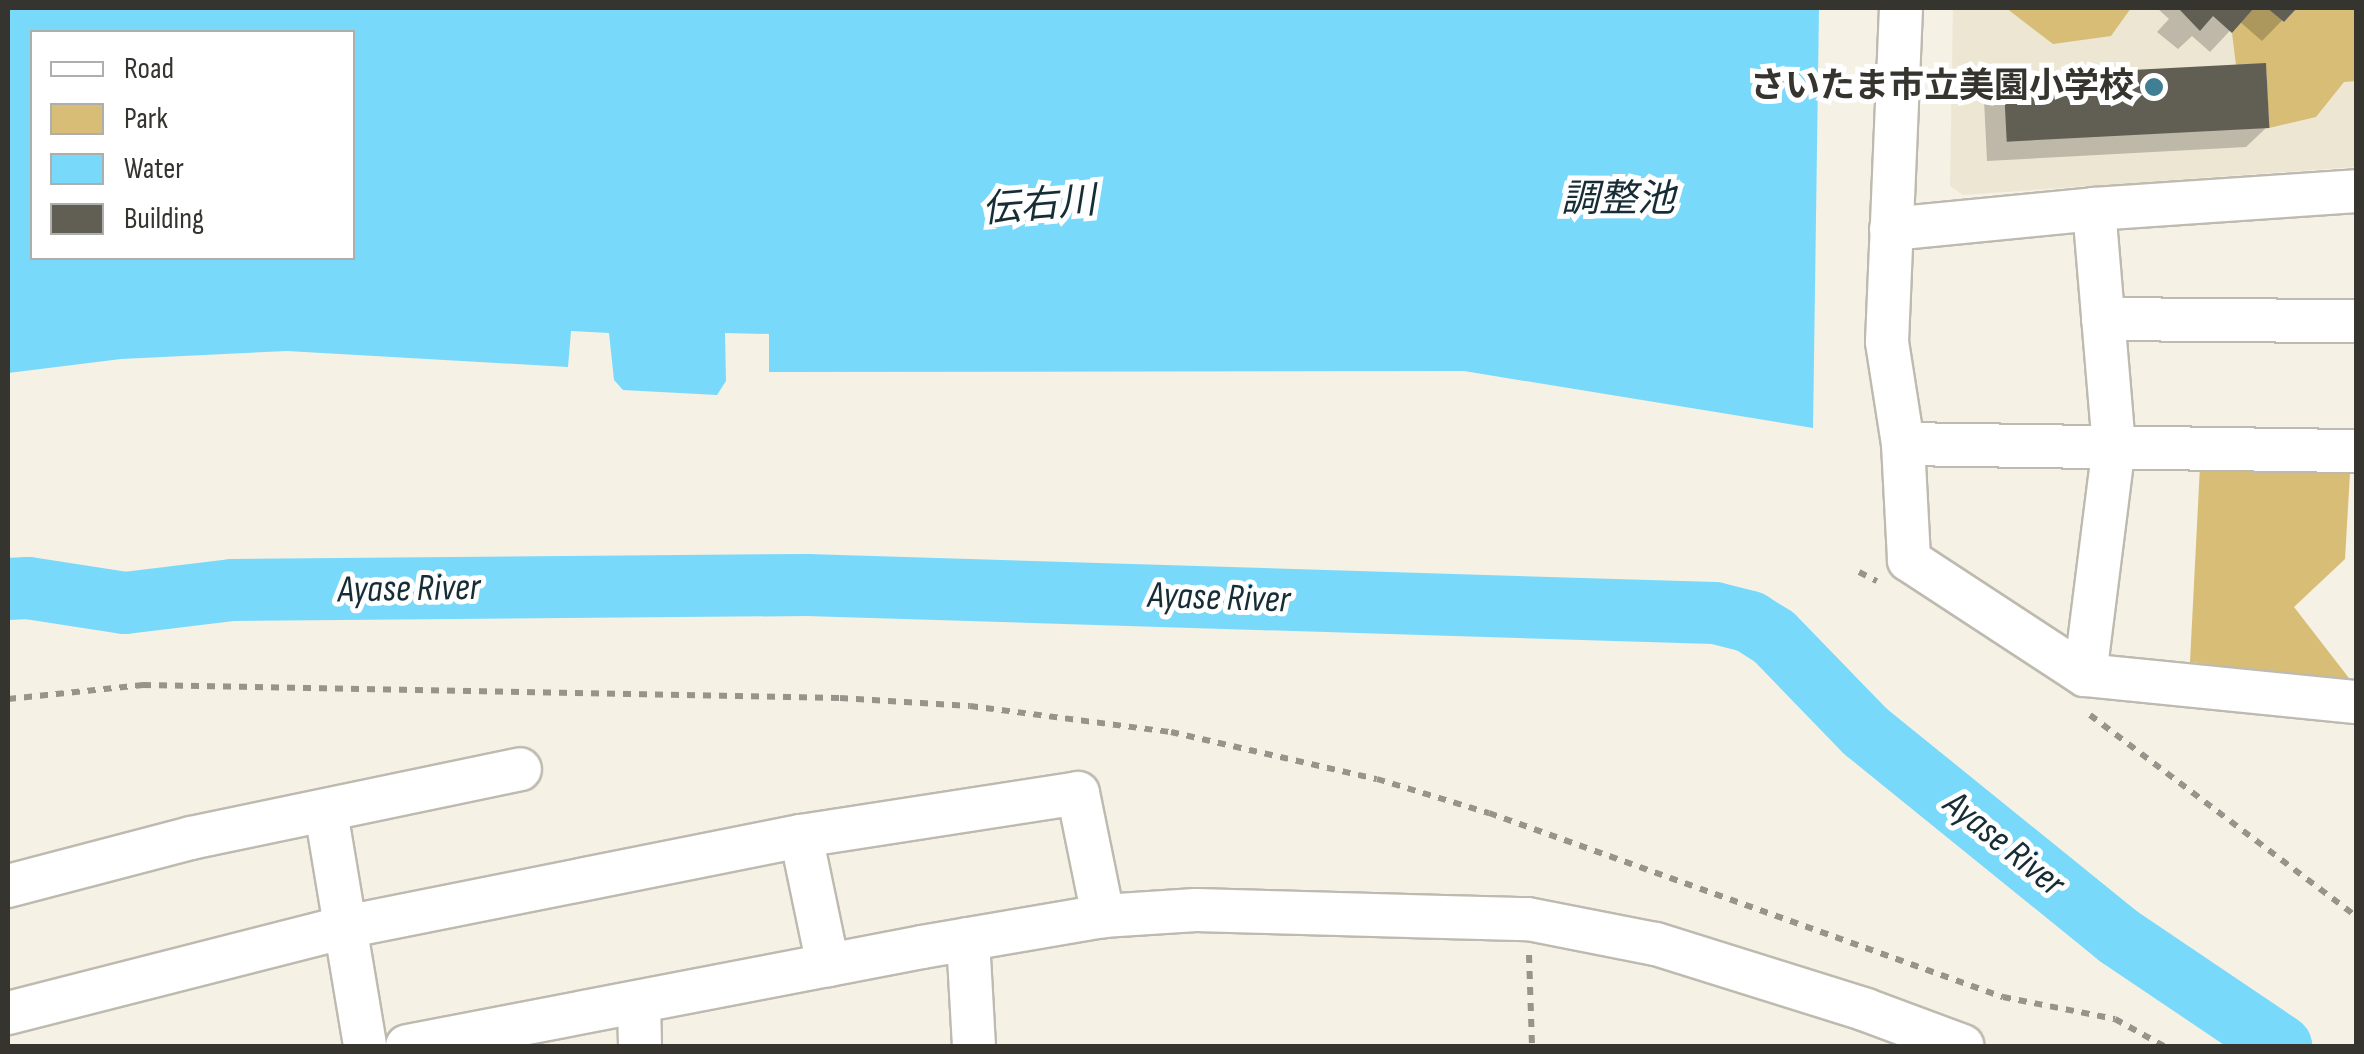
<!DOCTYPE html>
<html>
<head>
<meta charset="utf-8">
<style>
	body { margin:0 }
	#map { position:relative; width:2364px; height:1054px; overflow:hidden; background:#f5f1e5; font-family:"Sofia Sans Condensed","Noto Sans JP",sans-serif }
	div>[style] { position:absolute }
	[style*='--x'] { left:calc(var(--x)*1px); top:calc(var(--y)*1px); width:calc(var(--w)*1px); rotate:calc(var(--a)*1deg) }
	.built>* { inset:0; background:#ede6d3 }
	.green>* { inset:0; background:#d7bd75 }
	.water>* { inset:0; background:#79d9fa }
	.shadow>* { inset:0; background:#0003 }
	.river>* { height:62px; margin:-31px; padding:0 31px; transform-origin:31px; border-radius:31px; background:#79d9fa }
	.building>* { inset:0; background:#615e54; transform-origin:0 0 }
	.path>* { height:6px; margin-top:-3px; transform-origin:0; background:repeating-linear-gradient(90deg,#96948b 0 8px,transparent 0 16px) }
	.roads { filter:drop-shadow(2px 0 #bebaaf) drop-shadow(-2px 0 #bebaaf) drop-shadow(0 2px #bebaaf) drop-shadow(0 -2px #bebaaf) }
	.minor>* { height:42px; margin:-21px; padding:0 21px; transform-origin:21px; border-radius:21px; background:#fff }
	.dots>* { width:28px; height:28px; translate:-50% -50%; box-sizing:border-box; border:5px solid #fff; border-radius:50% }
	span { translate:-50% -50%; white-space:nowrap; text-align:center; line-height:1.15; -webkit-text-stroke:10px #fff; paint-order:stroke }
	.poi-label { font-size:35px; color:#35342f; font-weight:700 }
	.right { translate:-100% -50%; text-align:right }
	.water-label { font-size:38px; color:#172d35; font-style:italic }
	.frame { position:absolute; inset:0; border:10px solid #35342f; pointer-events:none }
	.legend { position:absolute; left:30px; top:30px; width:325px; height:230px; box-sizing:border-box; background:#fff; border:2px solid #aeaeac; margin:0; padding:12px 18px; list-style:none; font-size:30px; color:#35342f }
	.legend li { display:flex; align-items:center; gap:20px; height:50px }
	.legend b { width:50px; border:2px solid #aeaeac }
</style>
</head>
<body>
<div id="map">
	<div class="built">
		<div style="clip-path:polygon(1953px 8px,2356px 8px,2356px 167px,1963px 195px,1950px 186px)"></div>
	</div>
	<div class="green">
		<div style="clip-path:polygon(2006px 8px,2131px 8px,2111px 36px,2053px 44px)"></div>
		<div style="clip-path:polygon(2254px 8px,2267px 8px,2284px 22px,2297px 8px,2356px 8px,2356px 81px,2344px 82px,2316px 117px,2269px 128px,2266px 64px,2236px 65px,2232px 33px)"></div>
		<div style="clip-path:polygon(2200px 466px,2350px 473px,2345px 559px,2294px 607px,2352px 682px,2190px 662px)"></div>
	</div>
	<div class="water">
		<div style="clip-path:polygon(evenodd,8px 8px,1819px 8px,1813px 428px,1464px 371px,769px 372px,769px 334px,725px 333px,726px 381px,717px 395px,623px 390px,614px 380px,609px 333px,571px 331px,568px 367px,287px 351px,121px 359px,8px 373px,8px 8px,32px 32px,352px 32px,352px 258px,32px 258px,32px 32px)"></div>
	</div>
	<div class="shadow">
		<div style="clip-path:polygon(2157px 8px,2294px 8px,2262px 41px,2239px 21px,2210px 52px,2192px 36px,2178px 49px,2157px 32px,2169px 19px)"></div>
		<div style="clip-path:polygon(2005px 79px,2267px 127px,2246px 147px,1987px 161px,1984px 100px)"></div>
	</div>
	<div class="river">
		<div style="--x:8;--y:589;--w:20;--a:-3"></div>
		<div style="--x:28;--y:588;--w:98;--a:8.8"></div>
		<div style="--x:125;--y:603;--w:108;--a:-6.9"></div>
		<div style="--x:232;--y:590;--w:575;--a:-0.5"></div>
		<div style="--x:807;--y:585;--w:908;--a:1.77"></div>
		<div style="--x:1715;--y:613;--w:36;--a:14"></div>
		<div style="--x:1750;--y:622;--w:28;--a:32"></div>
		<div style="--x:1774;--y:637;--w:131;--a:45.9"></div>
		<div style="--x:1865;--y:731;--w:326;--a:39"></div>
		<div style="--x:2118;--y:936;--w:197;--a:34"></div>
	</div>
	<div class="building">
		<div style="clip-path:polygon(2178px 8px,2254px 8px,2232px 33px,2213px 16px,2200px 31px)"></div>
		<div style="clip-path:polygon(2267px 8px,2297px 8px,2284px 22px)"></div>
		<div style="left:2266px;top:63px;width:65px;height:263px;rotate:87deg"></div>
	</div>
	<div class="path">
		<div style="--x:1859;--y:572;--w:20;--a:27"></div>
		<div style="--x:8;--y:699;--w:136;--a:-5.9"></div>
		<div style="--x:143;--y:685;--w:697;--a:1.07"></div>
		<div style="--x:840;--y:698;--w:130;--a:3.5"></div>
		<div style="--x:970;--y:706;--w:203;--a:7.4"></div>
		<div style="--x:1171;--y:732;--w:211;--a:12.9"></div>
		<div style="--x:1377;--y:779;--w:117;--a:16.9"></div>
		<div style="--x:1489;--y:813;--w:546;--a:19.7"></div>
		<div style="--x:2003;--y:997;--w:114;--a:11.1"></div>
		<div style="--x:2115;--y:1019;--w:56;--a:28.9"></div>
		<div style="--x:2090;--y:715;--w:333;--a:37.1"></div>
		<div style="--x:1529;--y:955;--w:91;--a:88.1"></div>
	</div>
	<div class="roads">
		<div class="minor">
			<div style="--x:1901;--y:8;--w:334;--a:92.4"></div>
			<div style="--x:1887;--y:342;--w:103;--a:81.1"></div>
			<div style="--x:1903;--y:444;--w:453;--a:0.9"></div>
			<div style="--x:1891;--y:229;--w:204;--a:-5.6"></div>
			<div style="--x:2094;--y:209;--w:263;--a:-3.9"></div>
			<div style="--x:2103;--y:319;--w:253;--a:0.5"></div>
			<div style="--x:1903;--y:444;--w:116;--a:87"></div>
			<div style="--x:1909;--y:560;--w:210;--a:33.2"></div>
			<div style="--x:2085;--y:675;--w:272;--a:5.7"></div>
			<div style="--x:2085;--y:675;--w:230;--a:-82.8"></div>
			<div style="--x:2114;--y:447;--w:239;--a:-94.8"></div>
			<div style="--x:326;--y:812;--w:237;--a:80.5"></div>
			<div style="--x:801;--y:836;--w:132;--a:78.2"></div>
			<div style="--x:8;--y:886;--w:189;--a:-14.7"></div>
			<div style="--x:191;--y:838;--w:336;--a:-11.8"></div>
			<div style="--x:968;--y:939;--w:107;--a:86.8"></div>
			<div style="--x:639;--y:1004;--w:42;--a:88.6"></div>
			<div style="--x:8;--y:1013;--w:348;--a:-14.3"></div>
			<div style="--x:345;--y:927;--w:465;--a:-11.3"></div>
			<div style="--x:801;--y:836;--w:280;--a:-8.8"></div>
			<div style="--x:1078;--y:793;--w:126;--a:78.5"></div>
			<div style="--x:407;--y:1046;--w:524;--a:-10.88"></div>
			<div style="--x:922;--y:947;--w:184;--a:-9.7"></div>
			<div style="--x:1103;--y:916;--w:93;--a:-3.7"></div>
			<div style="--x:1196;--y:910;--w:332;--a:1.6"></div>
			<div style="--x:1528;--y:919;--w:130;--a:11.1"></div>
			<div style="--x:1656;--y:944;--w:220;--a:17.4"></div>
			<div style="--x:1866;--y:1010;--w:103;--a:20.4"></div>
		</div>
	</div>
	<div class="dots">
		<div style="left:2154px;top:87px;background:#3f7e93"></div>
	</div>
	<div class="poi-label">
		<span class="right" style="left:2134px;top:87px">さいたま市立美園小学校</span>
	</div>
	<div class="water-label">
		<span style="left:1618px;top:200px">調整池</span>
		<span style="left:1039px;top:206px;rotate:-5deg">伝右川</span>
		<span style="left:409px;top:589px;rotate:-1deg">Ayase River</span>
		<span style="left:1219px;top:598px;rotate:2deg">Ayase River</span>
		<span style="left:2004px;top:844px;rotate:39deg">Ayase River</span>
	</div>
	<div class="frame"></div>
	<ul class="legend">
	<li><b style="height:12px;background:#fff"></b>Road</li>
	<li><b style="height:28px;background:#d7bd75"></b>Park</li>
	<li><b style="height:28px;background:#79d9fa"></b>Water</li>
	<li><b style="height:28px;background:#615e54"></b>Building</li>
	</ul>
</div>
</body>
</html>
